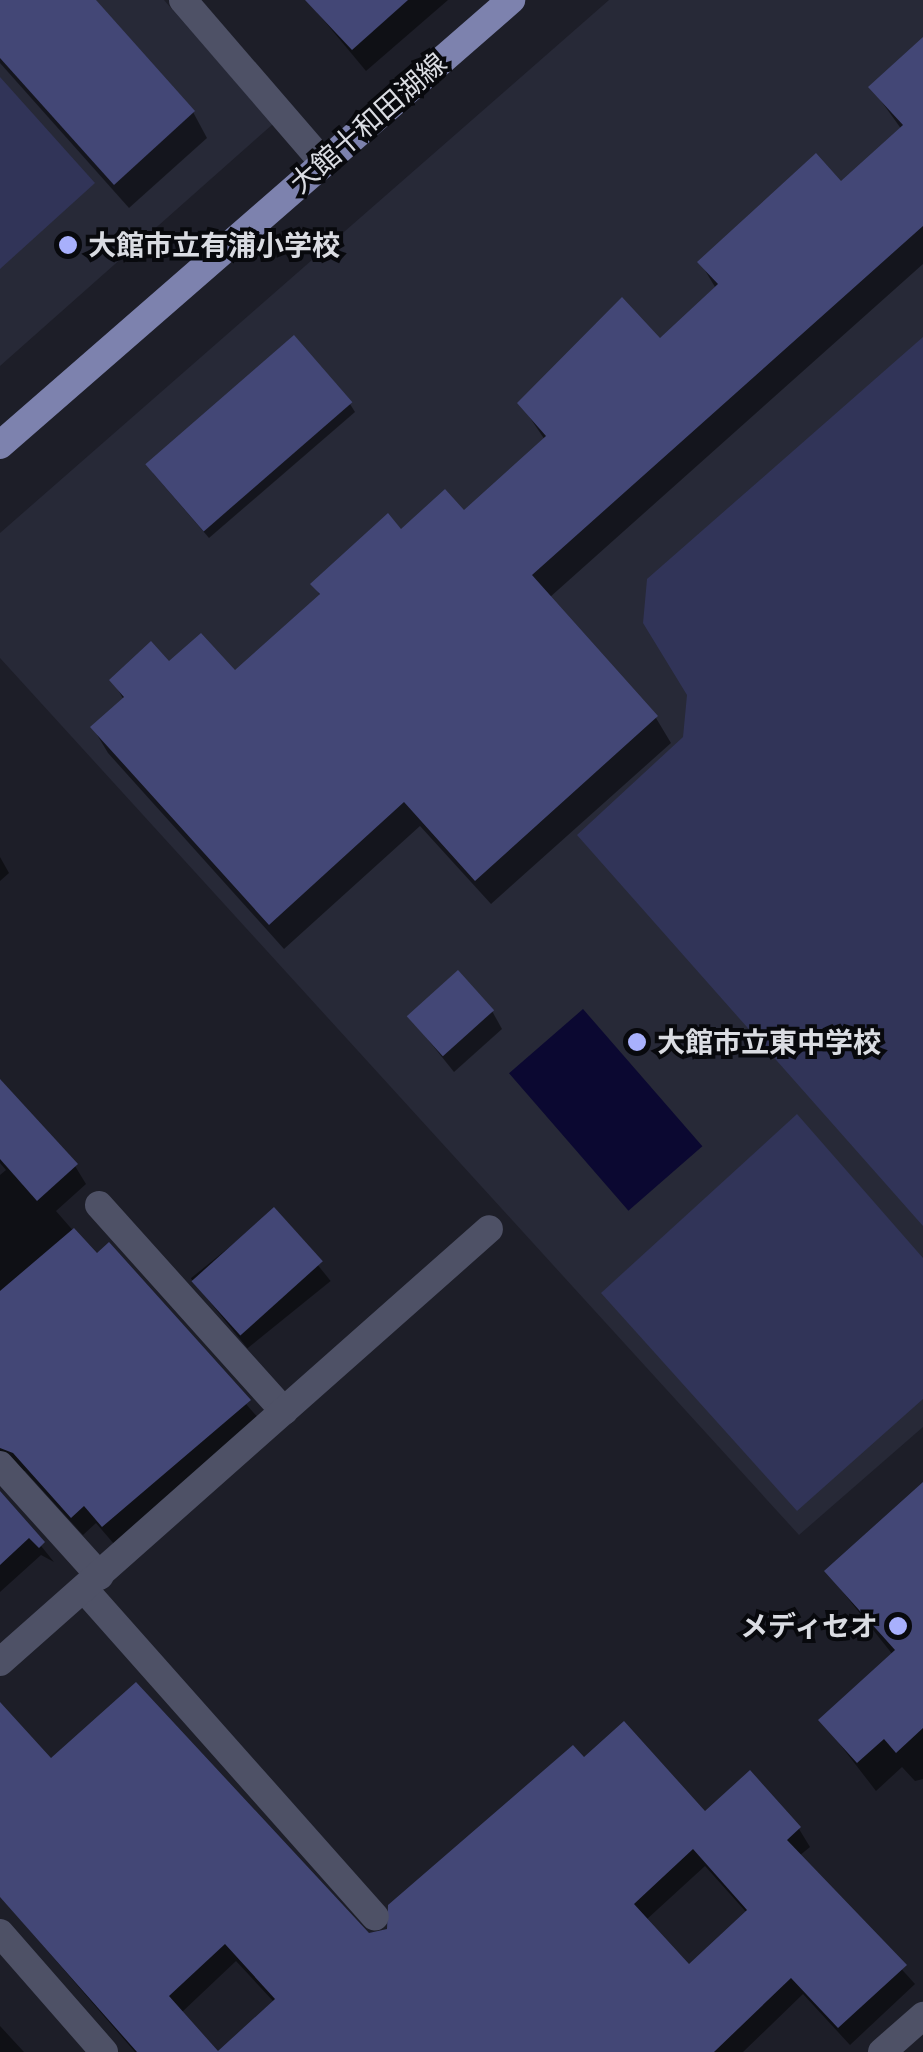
<!DOCTYPE html>
<meta charset="utf-8">
<style>
body{margin:0}
#map{position:relative;width:923px;height:2052px;overflow:hidden;background:#1d1e28;font-family:"PT Sans Narrow","Noto Sans JP",sans-serif}
div>[style]{position:absolute}
.built>*{inset:0;background:#272937}
.green>*{inset:0;background:#313458}
.water>*{inset:0;background:#0b0831;transform-origin:0 0}
.shadow>*{inset:0;background:#0007;transform-origin:0 0}
.building>*{inset:0;background:#434776;transform-origin:0 0}
.minor>*{height:28px;margin:-14px;padding:0 14px;transform-origin:14px;border-radius:14px;background:#4e5166}
.tertiary>*{height:28px;margin:-14px;padding:0 14px;transform-origin:14px;border-radius:14px;background:#4e5166}
.primary>*{height:28px;margin:-14px;padding:0 14px;transform-origin:14px;border-radius:14px;background:#7d82ae}
.dots>*{width:28px;height:28px;translate:-50% -50%;box-sizing:border-box;border:5px solid #08090d;border-radius:50%}
span{translate:-50% -50%;white-space:nowrap;text-align:center;line-height:1.15;-webkit-text-stroke:8px #08090d;paint-order:stroke}
.street-label{font-size:28px;color:#dadce2}
.poi-label{font-size:28px;color:#dadce2;font-weight:700}
.left{translate:0 -50%;text-align:left}
.right{translate:-100% -50%;text-align:right}
</style>
<div id="map">
<div class="built">
<i style="clip-path:polygon(0 0,164px 0,273px 124px,0 366px)"></i>
<i style="clip-path:polygon(609px 0,923px 0,923px 1427px,799px 1535px,0 658px,0 533px)"></i>
</div>
<div class="green">
<i style="clip-path:polygon(0 77px,95px 183px,0 269px)"></i>
<i style="clip-path:polygon(923px 337px,923px 1226px,577px 835px,683px 737px,687px 695px,643px 623px,647px 579px)"></i>
<i style="clip-path:polygon(797px 1114px,923px 1258px,923px 1399px,797px 1511px,601px 1293px)"></i>
</div>
<div class="water">
<i style="left:583px;top:1009px;width:182px;height:98px;rotate:49deg"></i>
</div>
<div class="shadow">
<i style="clip-path:polygon(0 0,92px 0,193px 112px,207px 138px,129px 208px,0 63px)"></i>
<i style="clip-path:polygon(307px 0,448px 0,366px 71px)"></i>
<i style="clip-path:polygon(923px 38px,923px 264px,549px 598px,656px 718px,671px 743px,491px 904px,420px 826px,284px 949px,108px 753px,93px 728px,124px 700px,112px 680px,169px 665px,234px 674px,321px 597px,313px 584px,401px 532px,463px 514px,545px 440px,520px 403px,659px 341px,715px 287px,700px 262px,841px 184px,902px 130px,871px 87px)"></i>
<i style="clip-path:polygon(350px 404px,355px 412px,209px 538px,153px 473px)"></i>
<i style="clip-path:polygon(0 857px,9px 873px,0 881px)"></i>
<i style="clip-path:polygon(492px 1011px,502px 1029px,454px 1072px,409px 1016px)"></i>
<i style="clip-path:polygon(0 1110px,75px 1166px,86px 1184px,56px 1211px,96px 1257px,109px 1246px,260px 1420px,114px 1544px,96px 1523px,83px 1535px,25px 1471px,0 1469px,0 1175px,6px 1170px,0 1163px)"></i>
<i style="left:274px;top:1211px;width:90px;height:107px;rotate:51deg"></i>
<i style="clip-path:polygon(923px 1485px,923px 1779px,915px 1781px,902px 1767px,876px 1791px,822px 1721px,893px 1655px,827px 1572px)"></i>
<i style="clip-path:polygon(0 1495px,54px 1562px,41px 1555px,0 1592px)"></i>
<i style="clip-path:polygon(evenodd,0 1706px,51px 1762px,368px 1936px,390px 1931px,584px 1760px,705px 1814px,749px 1773px,799px 1829px,810px 1847px,799px 1856px,915px 1984px,850px 2045px,803px 1994px,743px 2052px,221px 2052px,275px 2003px,236px 1961px,181px 2013px,216px 2052px,135px 2052px,0 1896px,0 1706px,705px 1866px,747px 1913px,688px 1967px,646px 1920px,705px 1866px)"></i>
<i style="clip-path:polygon(0 2026px,24px 2052px,0 2052px)"></i>
</div>
<div class="building">
<i style="clip-path:polygon(0 0,96px 0,195px 111px,114px 185px,0 58px)"></i>
<i style="clip-path:polygon(305px 0,408px 0,352px 50px)"></i>
<i style="clip-path:polygon(923px 37px,923px 226px,532px 575px,658px 716px,475px 881px,404px 802px,269px 925px,90px 727px,124px 697px,109px 680px,151px 641px,169px 661px,201px 633px,235px 670px,320px 594px,310px 584px,388px 513px,401px 529px,445px 489px,464px 510px,546px 436px,517px 403px,622px 297px,660px 338px,718px 284px,697px 262px,816px 153px,841px 181px,903px 125px,868px 87px)"></i>
<i style="left:294px;top:335px;width:89px;height:197px;rotate:49deg"></i>
<i style="left:458px;top:970px;width:54px;height:69px;rotate:48deg"></i>
<i style="clip-path:polygon(0 1079px,78px 1164px,37px 1201px,0 1159px)"></i>
<i style="left:274px;top:1207px;width:73px;height:111px;rotate:48deg"></i>
<i style="clip-path:polygon(74px 1228px,97px 1253px,109px 1242px,251px 1400px,102px 1527px,84px 1506px,71px 1518px,13px 1453px,0 1448px,0 1291px)"></i>
<i style="clip-path:polygon(923px 1482px,923px 1728px,896px 1753px,884px 1739px,857px 1763px,818px 1720px,895px 1650px,824px 1571px)"></i>
<i style="clip-path:polygon(0 1491px,45px 1542px,39px 1548px,29px 1538px,0 1565px)"></i>
<i style="clip-path:polygon(evenodd,136px 1682px,369px 1933px,387px 1929px,388px 1905px,573px 1745px,584px 1757px,624px 1721px,705px 1811px,750px 1770px,801px 1827px,787px 1840px,907px 1965px,838px 2028px,791px 1978px,714px 2052px,137px 2052px,0 1897px,0 1702px,51px 1758px,136px 1682px,693px 1849px,747px 1910px,689px 1964px,634px 1904px,693px 1849px,136px 1682px,225px 1944px,275px 1999px,218px 2051px,169px 1996px,225px 1944px)"></i>
</div>
<div class="minor">
<i style="left:183px;top:0;width:214px;rotate:49.2deg"></i>
<i style="left:99px;top:1205px;width:277px;rotate:48.1deg"></i>
<i style="left:0;top:1465px;width:149px;rotate:48deg"></i>
<i style="left:84px;top:1589px;width:438px;rotate:48.4deg"></i>
<i style="left:0;top:1662px;width:653px;rotate:-41.52deg"></i>
<i style="left:0;top:1933px;width:158px;rotate:48.8deg"></i>
</div>
<div class="tertiary">
<i style="left:882px;top:2052px;width:55px;rotate:-41.3deg"></i>
</div>
<div class="primary">
<i style="left:0;top:445px;width:678px;rotate:-41.05deg"></i>
</div>
<div class="dots">
<i style="left:68px;top:245px;background:#a8b0fc"></i>
<i style="left:637px;top:1042px;background:#a8b0fc"></i>
<i style="left:898px;top:1626px;background:#a8b0fc"></i>
</div>
<div class="street-label">
<span style="left:368px;top:123px;rotate:-41deg">大館十和田湖線</span>
</div>
<div class="poi-label">
<span class="left" style="left:88px;top:245px">大館市立有浦小学校</span>
<span class="left" style="left:657px;top:1042px">大館市立東中学校</span>
<span class="right" style="left:878px;top:1626px">メディセオ</span>
</div>
</div>
